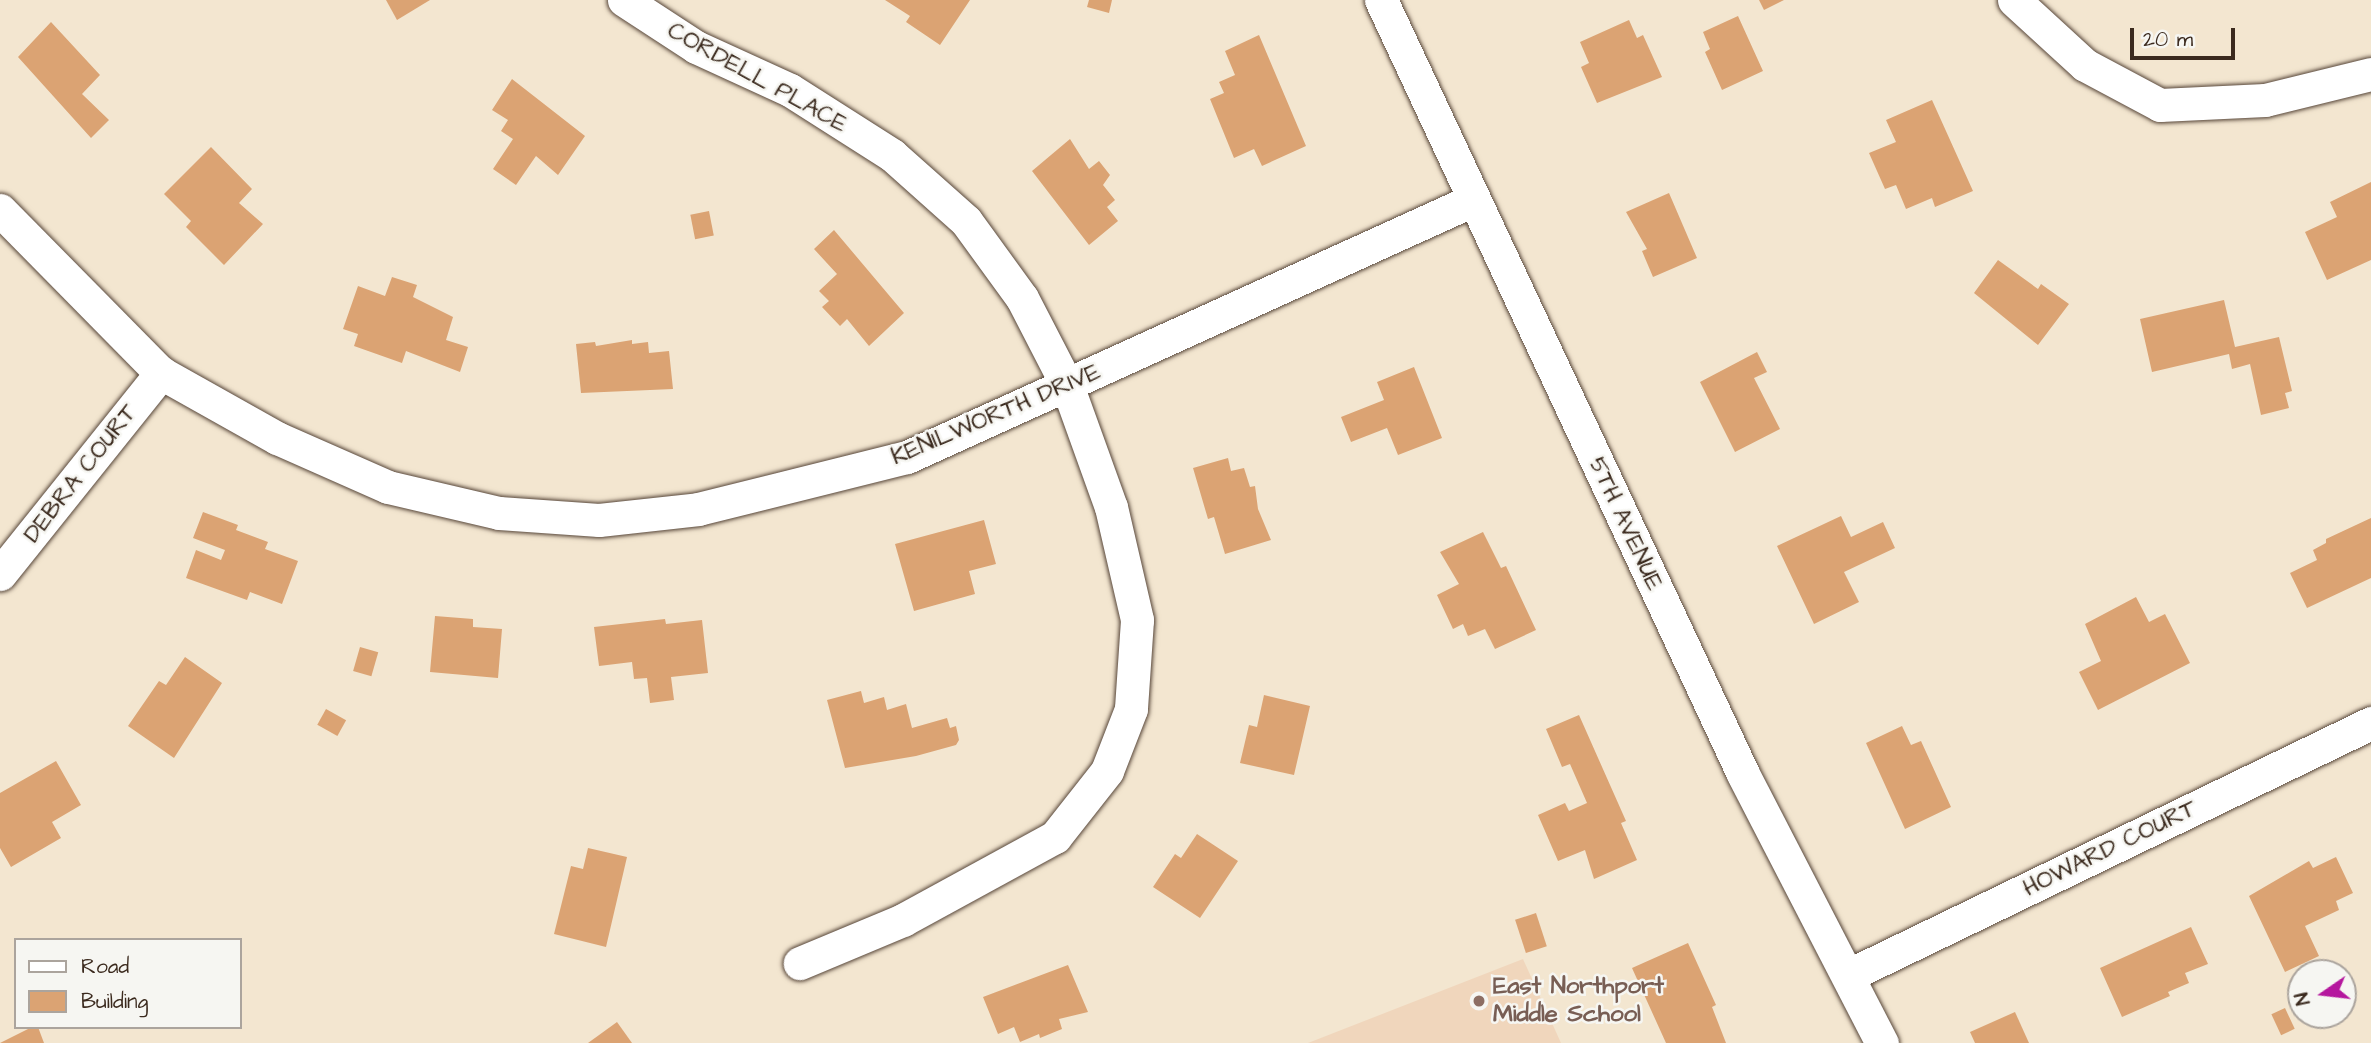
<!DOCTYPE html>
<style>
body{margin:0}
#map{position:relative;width:2371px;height:1043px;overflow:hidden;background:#f3e6d0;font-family:"Architects Daughter",sans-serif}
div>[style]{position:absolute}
.built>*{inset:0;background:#f0d6bc}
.building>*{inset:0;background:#dba373;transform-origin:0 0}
.roads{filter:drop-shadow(0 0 2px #574639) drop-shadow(0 0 2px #574639)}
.minor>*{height:33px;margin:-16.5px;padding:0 16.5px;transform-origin:16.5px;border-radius:16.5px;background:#fff}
.dots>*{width:19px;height:19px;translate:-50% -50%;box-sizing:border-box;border:4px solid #f6f6f2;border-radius:50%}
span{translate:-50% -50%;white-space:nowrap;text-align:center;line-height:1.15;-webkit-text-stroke:5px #f6f6f2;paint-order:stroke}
.street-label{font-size:24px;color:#3b2a1e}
.education-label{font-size:24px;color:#785e54;font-weight:700}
.left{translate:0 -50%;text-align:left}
.legend{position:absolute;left:14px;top:938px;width:228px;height:91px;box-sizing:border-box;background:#f6f6f2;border:2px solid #aba49d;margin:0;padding:9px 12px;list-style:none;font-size:21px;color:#3b2a1e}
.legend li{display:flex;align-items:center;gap:14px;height:35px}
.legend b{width:35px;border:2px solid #aba49d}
.north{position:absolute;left:2287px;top:959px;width:70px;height:70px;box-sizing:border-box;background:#f6f6f2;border:2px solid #aba49d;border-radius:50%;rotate:256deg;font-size:19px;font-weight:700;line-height:28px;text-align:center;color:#3b2a1e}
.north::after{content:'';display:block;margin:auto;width:24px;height:32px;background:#b5179e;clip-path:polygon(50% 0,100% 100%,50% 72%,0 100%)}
.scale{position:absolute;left:2130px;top:28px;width:105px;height:32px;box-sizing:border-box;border:4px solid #3b2a1e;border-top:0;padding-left:9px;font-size:21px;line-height:24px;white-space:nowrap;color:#3b2a1e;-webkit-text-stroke:5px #f6f6f2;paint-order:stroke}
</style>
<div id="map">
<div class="built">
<i style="clip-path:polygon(1523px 959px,1561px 1043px,1308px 1043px)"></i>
</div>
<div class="building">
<i style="clip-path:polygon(386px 0,430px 0,397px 20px)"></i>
<i style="clip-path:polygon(885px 0,970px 0,940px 45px,906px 22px,910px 16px)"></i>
<i style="clip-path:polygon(1089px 0,1112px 0,1109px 13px,1087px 7px)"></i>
<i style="clip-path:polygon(1759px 0,1784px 0,1764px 10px)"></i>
<i style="clip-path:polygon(1738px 16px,1763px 71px,1722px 90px,1705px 52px,1710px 49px,1703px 32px)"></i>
<i style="clip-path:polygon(1629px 20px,1637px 38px,1643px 35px,1662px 77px,1597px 103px,1581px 67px,1589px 63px,1580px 42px)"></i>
<i style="clip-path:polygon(51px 22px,100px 75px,82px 94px,109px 120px,91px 138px,18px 57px)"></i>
<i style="clip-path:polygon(1259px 35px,1306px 146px,1262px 166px,1254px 149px,1234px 158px,1210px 99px,1224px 93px,1219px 82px,1235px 75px,1225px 51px)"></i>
<i style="clip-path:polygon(512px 79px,585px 136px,558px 175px,536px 156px,516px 185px,493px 169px,513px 139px,501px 131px,508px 120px,492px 110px)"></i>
<i style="clip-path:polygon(1932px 100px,1973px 191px,1935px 207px,1932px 198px,1906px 209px,1896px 185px,1885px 189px,1869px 153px,1896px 142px,1886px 120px)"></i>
<i style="clip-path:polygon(1070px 139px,1089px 169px,1099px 161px,1110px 175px,1103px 185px,1115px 200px,1107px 207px,1118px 221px,1089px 245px,1032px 171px)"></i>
<i style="clip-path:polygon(211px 147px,252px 189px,239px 203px,263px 224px,224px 265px,186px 227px,191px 221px,164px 194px)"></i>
<i style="clip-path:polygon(2371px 182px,2371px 260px,2327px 280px,2305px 232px,2337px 217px,2330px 202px)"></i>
<i style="clip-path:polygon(1669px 193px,1697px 258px,1653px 277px,1642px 251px,1647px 249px,1626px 212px)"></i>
<i style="left:709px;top:211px;width:25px;height:19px;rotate:79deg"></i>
<i style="clip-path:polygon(834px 230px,904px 313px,869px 346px,847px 319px,840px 326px,822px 307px,829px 301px,819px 291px,837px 274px,814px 249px)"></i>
<i style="clip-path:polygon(1998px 260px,2038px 289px,2041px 284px,2069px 304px,2038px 345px,1974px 293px)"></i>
<i style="clip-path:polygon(392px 277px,417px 285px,413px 297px,453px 317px,446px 340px,468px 347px,460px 372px,406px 351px,402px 363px,354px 346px,358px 334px,343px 329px,358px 286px,385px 296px)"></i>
<i style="clip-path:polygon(2224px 300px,2235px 347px,2279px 337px,2292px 391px,2285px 393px,2289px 408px,2261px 415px,2250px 364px,2232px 369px,2229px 354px,2152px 372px,2140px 319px)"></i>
<i style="clip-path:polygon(632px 340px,632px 344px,648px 342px,649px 353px,669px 351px,673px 389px,581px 393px,576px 344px,595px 342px,596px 346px)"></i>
<i style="clip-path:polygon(1757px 352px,1767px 372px,1754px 378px,1780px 429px,1735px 452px,1700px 382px)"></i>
<i style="clip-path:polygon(1414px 367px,1442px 438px,1398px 455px,1387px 428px,1351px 442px,1341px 417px,1384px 400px,1377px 382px)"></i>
<i style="clip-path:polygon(1228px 458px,1231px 471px,1244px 468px,1250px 487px,1255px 486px,1258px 509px,1271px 540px,1225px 554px,1214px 517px,1208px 519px,1193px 468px)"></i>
<i style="clip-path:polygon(203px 512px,238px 525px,236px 530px,268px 542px,265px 549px,298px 561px,282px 604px,250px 592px,247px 600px,186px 578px,196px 550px,221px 560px,225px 550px,193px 538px)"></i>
<i style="clip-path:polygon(1841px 516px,1851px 537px,1883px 522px,1895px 548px,1844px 572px,1859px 602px,1814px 624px,1777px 546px)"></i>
<i style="clip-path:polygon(2371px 518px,2371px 578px,2307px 608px,2290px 573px,2317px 560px,2313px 550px,2326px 543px,2326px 539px)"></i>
<i style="clip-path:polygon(984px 520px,996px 564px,969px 571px,975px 594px,914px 611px,895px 544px)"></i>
<i style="clip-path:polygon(1483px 532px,1501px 568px,1506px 566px,1536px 630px,1495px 649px,1485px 629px,1468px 636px,1463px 624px,1453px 629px,1437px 595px,1459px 584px,1440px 552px)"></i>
<i style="clip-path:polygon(2136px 597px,2149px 622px,2165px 614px,2190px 663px,2098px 710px,2079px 672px,2101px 661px,2085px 624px)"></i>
<i style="clip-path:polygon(435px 616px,473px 619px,473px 627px,502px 629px,498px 678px,430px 672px)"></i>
<i style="clip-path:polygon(665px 619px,666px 624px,702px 620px,708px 673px,671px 677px,674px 700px,650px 703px,647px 678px,634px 679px,632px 662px,599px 666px,594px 627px)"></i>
<i style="left:360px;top:647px;width:19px;height:25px;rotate:16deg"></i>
<i style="clip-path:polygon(185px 657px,222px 683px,174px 758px,128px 726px,159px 681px,166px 685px)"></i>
<i style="clip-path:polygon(861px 691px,864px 703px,884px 697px,887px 710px,906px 704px,912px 728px,947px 718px,950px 728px,956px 726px,959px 740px,956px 745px,916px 756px,845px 768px,827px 700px)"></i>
<i style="clip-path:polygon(1264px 695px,1310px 706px,1294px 775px,1240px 763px,1249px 725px,1257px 727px)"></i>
<i style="left:326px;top:709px;width:23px;height:18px;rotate:29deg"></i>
<i style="clip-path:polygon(1579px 715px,1626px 821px,1621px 823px,1637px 860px,1594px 879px,1585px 850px,1558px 861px,1538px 815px,1565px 803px,1569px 811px,1587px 803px,1570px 764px,1562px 767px,1546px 729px)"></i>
<i style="clip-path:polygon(1902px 726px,1911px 745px,1921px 741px,1951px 807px,1905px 829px,1866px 743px)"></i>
<i style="clip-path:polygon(56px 761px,81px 805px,52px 822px,61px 838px,11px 867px,0 848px,0 793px)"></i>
<i style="clip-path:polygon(1197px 834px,1238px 861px,1200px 918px,1153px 887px,1175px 854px,1181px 858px)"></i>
<i style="clip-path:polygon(588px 848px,627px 857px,606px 947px,554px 934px,571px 866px,583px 869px)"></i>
<i style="clip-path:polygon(2336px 857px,2353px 893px,2336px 901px,2339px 910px,2305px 926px,2319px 956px,2285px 972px,2249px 896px,2309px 861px,2313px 868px)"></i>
<i style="left:1536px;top:913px;width:35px;height:22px;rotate:72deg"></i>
<i style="clip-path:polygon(2191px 927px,2208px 964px,2185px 973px,2189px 983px,2168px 992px,2170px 996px,2122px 1017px,2100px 968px)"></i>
<i style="clip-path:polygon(1688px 943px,1716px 1005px,1712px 1007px,1726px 1043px,1666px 1043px,1632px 968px)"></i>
<i style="clip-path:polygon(1068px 965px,1088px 1012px,1059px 1019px,1062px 1029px,1040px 1038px,1039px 1034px,1020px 1042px,1014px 1027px,998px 1034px,983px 997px)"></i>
<i style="left:2285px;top:1008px;width:23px;height:15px;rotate:65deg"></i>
<i style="clip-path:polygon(2015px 1012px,2029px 1043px,1975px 1043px,1970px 1032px)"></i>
<i style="clip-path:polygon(617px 1022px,632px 1043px,588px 1043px)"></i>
<i style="clip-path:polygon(32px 1027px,38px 1027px,44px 1043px,0 1043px)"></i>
</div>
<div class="roads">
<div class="minor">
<i style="left:624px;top:0;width:86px;rotate:33.1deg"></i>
<i style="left:696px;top:47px;width:103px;rotate:24.6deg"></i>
<i style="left:790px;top:90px;width:121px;rotate:32.5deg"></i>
<i style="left:892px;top:155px;width:99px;rotate:41.7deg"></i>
<i style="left:966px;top:221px;width:95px;rotate:54deg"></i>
<i style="left:1022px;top:298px;width:98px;rotate:62.7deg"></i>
<i style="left:1067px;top:385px;width:130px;rotate:70.2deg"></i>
<i style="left:1111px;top:507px;width:116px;rotate:77deg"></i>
<i style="left:1137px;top:620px;width:89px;rotate:93.9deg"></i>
<i style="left:1131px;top:709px;width:66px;rotate:111.2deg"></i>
<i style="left:1107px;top:771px;width:84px;rotate:128.2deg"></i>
<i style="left:1055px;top:837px;width:173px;rotate:151.4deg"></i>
<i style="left:903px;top:920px;width:112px;rotate:157.3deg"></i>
<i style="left:1381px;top:0;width:854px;rotate:64.93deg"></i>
<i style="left:1743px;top:774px;width:303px;rotate:62.7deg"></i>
<i style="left:2014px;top:0;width:96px;rotate:42.5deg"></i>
<i style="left:2085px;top:65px;width:85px;rotate:28.1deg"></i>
<i style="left:2160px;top:105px;width:105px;rotate:-2.7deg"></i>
<i style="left:2265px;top:100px;width:109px;rotate:-13.8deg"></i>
<i style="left:0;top:210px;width:229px;rotate:45.4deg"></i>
<i style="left:161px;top:373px;width:133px;rotate:29.3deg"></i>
<i style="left:277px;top:438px;width:121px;rotate:23.8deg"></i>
<i style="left:388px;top:487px;width:114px;rotate:13.2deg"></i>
<i style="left:499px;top:513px;width:100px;rotate:4deg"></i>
<i style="left:599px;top:520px;width:100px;rotate:-6.3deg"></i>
<i style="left:698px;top:509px;width:215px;rotate:-14deg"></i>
<i style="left:907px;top:457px;width:622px;rotate:-24.42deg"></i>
<i style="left:0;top:574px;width:258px;rotate:-51.3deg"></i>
<i style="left:1849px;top:975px;width:580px;rotate:-25.77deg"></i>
</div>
</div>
<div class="dots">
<i style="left:1479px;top:1001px;background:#8d6e63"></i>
</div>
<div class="street-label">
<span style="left:757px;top:78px;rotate:29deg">CORDELL PLACE</span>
<span style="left:996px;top:415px;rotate:-23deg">KENILWORTH DRIVE</span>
<span style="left:81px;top:474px;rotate:-52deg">DEBRA COURT</span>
<span style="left:1625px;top:524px;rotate:65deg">5TH AVENUE</span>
<span style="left:2110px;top:849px;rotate:-26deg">HOWARD COURT</span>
</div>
<div class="education-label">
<span class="left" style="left:1493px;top:1001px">East Northport<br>Middle School</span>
</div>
<ul class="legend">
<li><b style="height:9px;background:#fff"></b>Road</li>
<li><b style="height:19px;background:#dba373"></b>Building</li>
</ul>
<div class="north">N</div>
<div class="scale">20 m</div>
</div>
